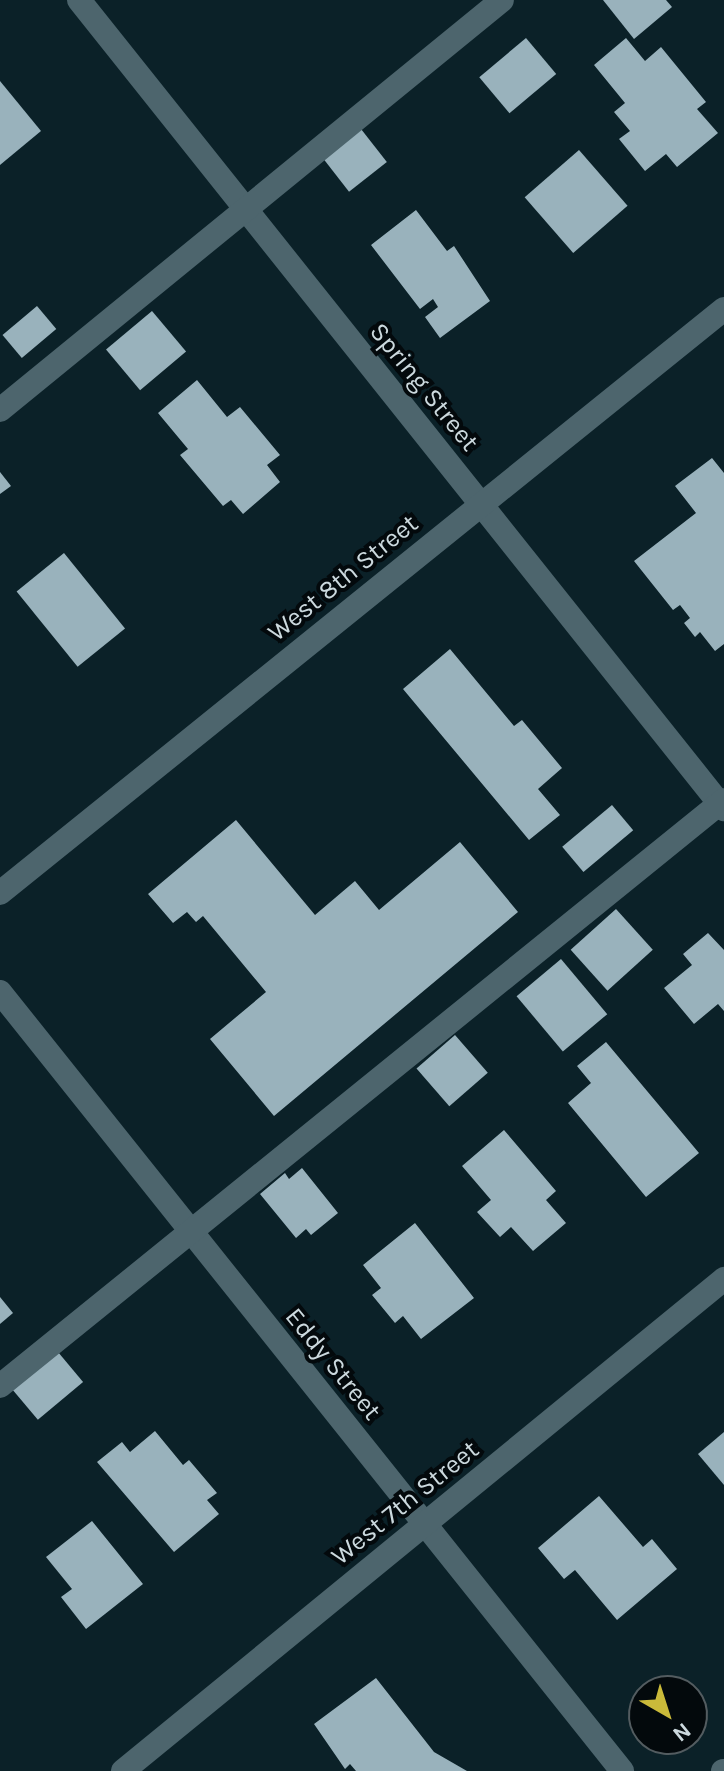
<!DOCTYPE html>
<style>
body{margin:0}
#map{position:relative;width:724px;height:1771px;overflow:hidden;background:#0b2128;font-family:Karla,sans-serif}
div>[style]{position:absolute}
.building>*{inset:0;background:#99b2bc;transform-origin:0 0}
.minor>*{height:24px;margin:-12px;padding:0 12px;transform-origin:12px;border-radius:12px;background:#4d656d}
span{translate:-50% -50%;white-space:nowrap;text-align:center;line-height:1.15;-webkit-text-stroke:8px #03090c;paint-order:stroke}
.street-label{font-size:26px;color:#ccd9de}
.north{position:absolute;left:628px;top:1675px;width:80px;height:80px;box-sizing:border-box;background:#03090c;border:2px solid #535c60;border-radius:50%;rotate:141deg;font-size:22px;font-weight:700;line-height:32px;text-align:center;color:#ccd9de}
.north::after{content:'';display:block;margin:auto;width:28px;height:36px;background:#caba3a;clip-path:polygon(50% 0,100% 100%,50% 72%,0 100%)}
</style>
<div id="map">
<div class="building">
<i style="clip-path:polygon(603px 0,666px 0,672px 7px,634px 39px)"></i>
<i style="left:526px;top:38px;width:47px;height:61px;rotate:50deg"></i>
<i style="clip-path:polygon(626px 38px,645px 61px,661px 47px,706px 102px,697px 109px,718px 133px,677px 167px,666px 154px,645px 171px,619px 139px,630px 131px,614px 112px,625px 103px,594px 65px)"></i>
<i style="clip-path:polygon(0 81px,41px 131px,0 165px)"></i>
<i style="left:361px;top:129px;width:42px;height:48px;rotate:52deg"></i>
<i style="left:579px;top:150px;width:74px;height:72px;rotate:49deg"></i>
<i style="clip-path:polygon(416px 210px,447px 251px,454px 246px,490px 301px,440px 338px,425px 317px,438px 307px,433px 299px,420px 309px,371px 245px)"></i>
<i style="left:37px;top:306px;width:30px;height:45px;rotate:50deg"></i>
<i style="left:152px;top:311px;width:53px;height:60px;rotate:50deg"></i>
<i style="clip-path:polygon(197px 380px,227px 417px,240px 407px,280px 455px,267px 465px,280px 482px,243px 514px,231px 500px,223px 506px,180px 455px,188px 449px,158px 413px)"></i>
<i style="clip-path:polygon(712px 458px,724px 473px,724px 644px,715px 651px,700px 632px,695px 637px,684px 623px,690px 618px,680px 605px,673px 610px,634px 561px,696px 513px,675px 486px)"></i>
<i style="clip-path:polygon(0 472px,11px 486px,0 494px)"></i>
<i style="left:64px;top:553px;width:97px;height:61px;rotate:51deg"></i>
<i style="clip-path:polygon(450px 649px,514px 726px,522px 720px,562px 768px,538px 789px,560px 815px,529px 840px,403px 689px)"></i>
<i style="left:612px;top:805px;width:33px;height:65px;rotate:50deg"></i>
<i style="clip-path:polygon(236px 820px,315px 915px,355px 881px,379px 910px,460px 842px,518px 912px,274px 1116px,210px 1039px,266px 992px,203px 916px,196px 922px,187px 912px,173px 923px,148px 894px)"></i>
<i style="left:616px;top:909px;width:55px;height:61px;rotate:48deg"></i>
<i style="clip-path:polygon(708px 933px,724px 950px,724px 1011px,718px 1004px,694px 1024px,664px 988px,692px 965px,683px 954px)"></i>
<i style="left:561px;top:959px;width:72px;height:58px;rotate:50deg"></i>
<i style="left:455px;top:1035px;width:50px;height:51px;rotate:49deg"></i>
<i style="clip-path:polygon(606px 1042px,699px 1153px,646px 1197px,568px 1103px,591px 1083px,577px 1066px)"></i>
<i style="clip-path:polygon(504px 1130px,556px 1191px,546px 1200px,566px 1223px,533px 1251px,511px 1227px,500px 1237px,477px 1212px,491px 1200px,462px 1166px)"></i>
<i style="clip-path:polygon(302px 1168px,338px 1213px,311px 1235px,306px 1229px,296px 1238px,260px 1194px,285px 1173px,289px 1179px)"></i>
<i style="clip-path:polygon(415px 1223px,474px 1298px,421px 1339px,403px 1316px,395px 1323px,372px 1295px,381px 1288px,363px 1265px)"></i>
<i style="clip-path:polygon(0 1297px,13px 1313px,0 1324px)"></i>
<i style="left:58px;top:1352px;width:39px;height:59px;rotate:50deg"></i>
<i style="clip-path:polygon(155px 1431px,183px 1465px,189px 1460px,217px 1493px,207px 1500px,219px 1514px,174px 1552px,97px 1462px,122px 1442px,130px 1452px)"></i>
<i style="clip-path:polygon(724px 1432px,724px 1485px,698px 1454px)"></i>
<i style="clip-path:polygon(599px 1496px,643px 1547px,652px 1539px,677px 1569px,617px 1620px,575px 1570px,564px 1579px,538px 1548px)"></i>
<i style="clip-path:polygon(92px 1521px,143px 1584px,86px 1629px,61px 1597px,72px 1589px,46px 1557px)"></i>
<i style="clip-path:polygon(376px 1678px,434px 1752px,467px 1771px,356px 1771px,350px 1764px,345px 1769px,314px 1724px)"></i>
</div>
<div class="minor">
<i style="left:79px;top:0;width:1035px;rotate:51.44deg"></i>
<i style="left:0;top:410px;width:648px;rotate:-39.24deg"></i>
<i style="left:0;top:893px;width:930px;rotate:-38.89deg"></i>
<i style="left:0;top:992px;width:997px;rotate:51.39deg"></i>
<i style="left:0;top:1386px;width:931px;rotate:-38.99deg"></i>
<i style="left:123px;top:1771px;width:777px;rotate:-39.3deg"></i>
<i style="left:723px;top:1771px;width:1px"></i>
</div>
<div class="street-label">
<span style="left:424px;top:387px;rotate:51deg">Spring Street</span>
<span style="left:343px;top:578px;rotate:-39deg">West 8th Street</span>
<span style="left:333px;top:1364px;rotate:51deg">Eddy Street</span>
<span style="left:405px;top:1503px;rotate:-39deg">West 7th Street</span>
</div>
<div class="north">N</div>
</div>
